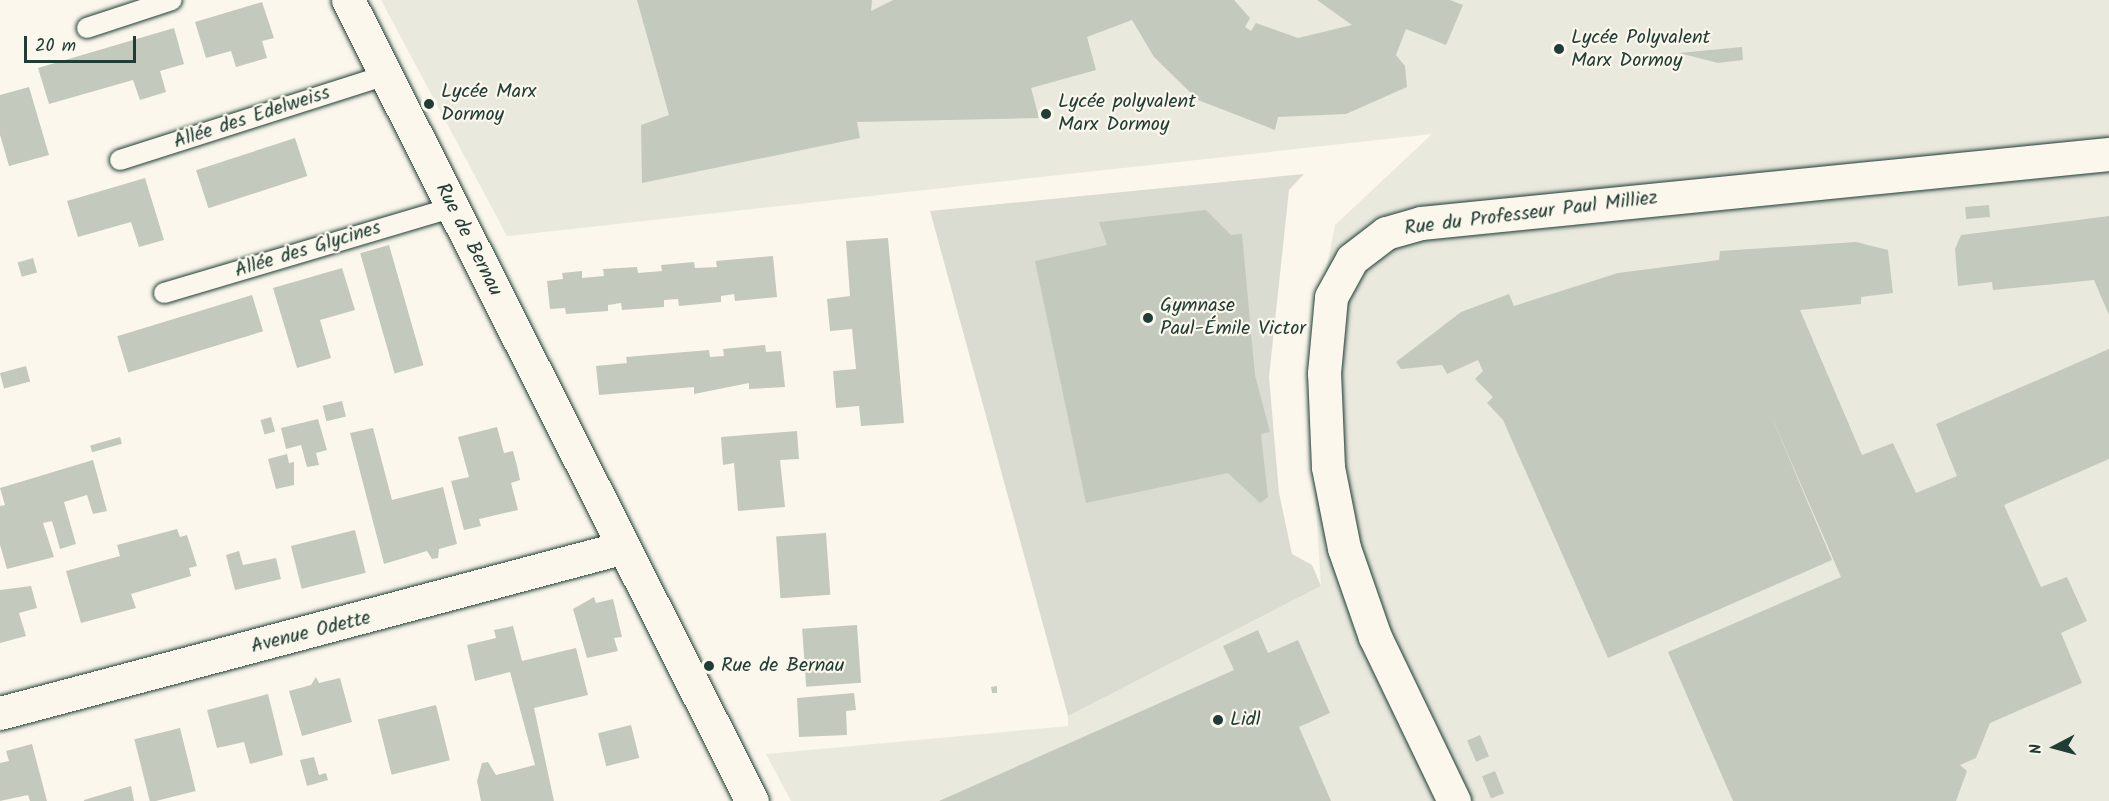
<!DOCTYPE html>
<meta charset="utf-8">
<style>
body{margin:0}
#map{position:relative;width:2109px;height:801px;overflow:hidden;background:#fbf7ec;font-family:Kalam,sans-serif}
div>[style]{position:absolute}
.built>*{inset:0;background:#eae9de}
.green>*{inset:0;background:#dbdcd1}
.building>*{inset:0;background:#c4c9be;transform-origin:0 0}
.roads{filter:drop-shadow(0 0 2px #1f3d34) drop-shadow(0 0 2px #1f3d34)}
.service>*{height:20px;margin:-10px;padding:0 10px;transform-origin:10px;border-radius:10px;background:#fbf7ec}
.minor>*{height:33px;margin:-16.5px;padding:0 16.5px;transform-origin:16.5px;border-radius:16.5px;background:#fbf7ec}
.tertiary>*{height:33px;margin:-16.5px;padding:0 16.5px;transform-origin:16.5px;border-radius:16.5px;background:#fbf7ec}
.dots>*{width:16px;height:16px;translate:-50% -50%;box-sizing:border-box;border:3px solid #fbf7ec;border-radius:50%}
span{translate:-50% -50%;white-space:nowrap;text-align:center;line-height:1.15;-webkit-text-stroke:4.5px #fbf7ec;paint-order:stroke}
.poi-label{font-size:20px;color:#1f3d34}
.left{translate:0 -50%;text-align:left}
.street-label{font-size:20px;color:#1f3d34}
.north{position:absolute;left:2025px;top:717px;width:60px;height:60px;-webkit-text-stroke:4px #fbf7ec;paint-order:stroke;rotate:264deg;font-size:16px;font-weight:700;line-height:24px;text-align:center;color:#1f3d34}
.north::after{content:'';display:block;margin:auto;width:21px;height:27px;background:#1f3d34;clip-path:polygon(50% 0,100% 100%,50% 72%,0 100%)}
.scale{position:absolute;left:24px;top:36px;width:112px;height:27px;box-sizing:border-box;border:3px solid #1f3d34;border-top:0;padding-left:8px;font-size:18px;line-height:21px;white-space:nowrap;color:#1f3d34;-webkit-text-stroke:4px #fbf7ec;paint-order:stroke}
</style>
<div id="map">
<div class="built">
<i style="clip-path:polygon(381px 0,2109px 0,2109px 801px,791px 801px,766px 754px,1068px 726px,1068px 716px,1321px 586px,1311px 429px,1315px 327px,1335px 225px,1432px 134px,507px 236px)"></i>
</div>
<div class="green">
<i style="clip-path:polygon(1304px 174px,1289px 190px,1269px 377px,1279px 493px,1292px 554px,1312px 565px,1321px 586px,1068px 716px,930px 211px)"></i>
</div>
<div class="building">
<i style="clip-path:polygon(637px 0,872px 0,871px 11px,893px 0,1234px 0,1250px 18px,1245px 27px,1251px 31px,1256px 23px,1298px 38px,1352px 25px,1317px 0,1450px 0,1463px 5px,1446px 45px,1406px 29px,1396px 55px,1405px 66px,1407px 87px,1346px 114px,1278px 117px,1275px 130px,1198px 100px,1154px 57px,1132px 20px,1087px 37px,1096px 70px,1031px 88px,1039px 118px,857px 122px,860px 138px,642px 183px,641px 125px,669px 115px)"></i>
<i style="clip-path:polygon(262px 2px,274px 38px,262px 41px,267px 58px,236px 67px,231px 51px,206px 58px,195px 22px)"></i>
<i style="clip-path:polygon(174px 28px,184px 64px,160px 71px,166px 92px,140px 100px,133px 80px,49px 104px,38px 68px)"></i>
<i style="clip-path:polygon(1742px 47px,1743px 60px,1718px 63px,1679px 53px)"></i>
<i style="clip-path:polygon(29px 87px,49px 155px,9px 166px,0 135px,0 95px)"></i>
<i style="left:295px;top:138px;width:40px;height:104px;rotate:72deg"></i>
<i style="clip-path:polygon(145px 178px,164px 240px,139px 247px,131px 222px,78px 237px,67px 201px)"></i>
<i style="left:1989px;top:205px;width:12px;height:24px;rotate:85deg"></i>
<i style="clip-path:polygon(1206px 210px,1231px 235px,1242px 234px,1255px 375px,1270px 432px,1261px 434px,1268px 497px,1260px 503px,1228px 473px,1086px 503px,1035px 261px,1107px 245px,1099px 222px)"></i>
<i style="clip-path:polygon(2109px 216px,2109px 315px,2094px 280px,1993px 290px,1992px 282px,1958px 286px,1955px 249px,1961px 235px)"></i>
<i style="clip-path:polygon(888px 238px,904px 423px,861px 426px,859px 406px,836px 408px,833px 371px,856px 369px,852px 329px,830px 331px,827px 299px,850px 296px,846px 241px)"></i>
<i style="clip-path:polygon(1856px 242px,1888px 250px,1893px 293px,1861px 297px,1861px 304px,1800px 310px,1862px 455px,1893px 443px,1916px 493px,1957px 476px,1936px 424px,2109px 349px,2109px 459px,2004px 505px,2041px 587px,2067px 577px,2087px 621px,2061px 633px,2082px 683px,1990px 723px,1976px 758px,1960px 765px,1967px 771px,1956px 801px,1733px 801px,1668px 652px,1841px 577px,1770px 413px,1832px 560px,1608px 658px,1503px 420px,1487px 403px,1493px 397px,1475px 379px,1483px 371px,1478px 360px,1447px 374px,1442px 365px,1401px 369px,1396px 362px,1461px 312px,1509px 294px,1514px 306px,1618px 273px,1719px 260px,1720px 251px)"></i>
<i style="left:389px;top:245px;width:125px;height:30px;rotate:74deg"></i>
<i style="clip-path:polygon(773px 256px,777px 297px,735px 301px,734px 294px,721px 296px,721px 302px,679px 306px,678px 299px,664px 300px,664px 307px,622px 310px,621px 303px,608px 305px,608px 311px,566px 314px,565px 308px,550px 309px,547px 281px,563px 279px,562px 273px,582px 271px,582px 278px,604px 276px,603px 269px,637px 267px,638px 273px,662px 271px,661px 265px,694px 262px,695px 268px,717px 267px,716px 261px)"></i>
<i style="left:33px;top:258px;width:15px;height:16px;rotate:74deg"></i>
<i style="clip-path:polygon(342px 268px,355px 310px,320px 320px,331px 358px,297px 368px,273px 288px)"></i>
<i style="left:252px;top:295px;width:38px;height:141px;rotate:73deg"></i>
<i style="clip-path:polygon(765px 345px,766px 352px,781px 351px,785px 387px,749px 389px,749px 383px,694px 394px,694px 387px,599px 395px,596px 366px,627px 363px,626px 357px,709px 350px,710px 357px,724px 356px,723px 349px)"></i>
<i style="left:26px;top:366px;width:16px;height:27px;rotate:75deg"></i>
<i style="left:342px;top:401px;width:16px;height:20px;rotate:76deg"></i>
<i style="left:271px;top:417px;width:15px;height:11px;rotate:74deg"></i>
<i style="clip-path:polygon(318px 419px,327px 450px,316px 453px,319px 465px,307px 467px,301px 445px,286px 449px,281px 428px)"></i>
<i style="clip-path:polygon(497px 427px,504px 453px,513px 451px,517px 466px,520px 480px,511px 483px,518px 510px,479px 519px,481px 526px,464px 530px,451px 481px,469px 477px,458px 437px)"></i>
<i style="clip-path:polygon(373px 428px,392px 500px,443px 487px,457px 544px,439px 549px,438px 558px,432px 559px,427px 551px,384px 564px,350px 433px)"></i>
<i style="clip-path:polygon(797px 431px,799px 459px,780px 460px,785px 507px,738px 511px,734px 463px,723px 465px,721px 437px)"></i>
<i style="left:120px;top:437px;width:7px;height:31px;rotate:74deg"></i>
<i style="clip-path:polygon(287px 454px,289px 463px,294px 462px,294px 485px,276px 489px,268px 459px)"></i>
<i style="clip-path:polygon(93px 460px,107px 511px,93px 514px,87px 495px,64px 502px,76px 544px,60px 549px,52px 521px,43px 523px,54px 557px,7px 569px,0 545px,0 506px,5px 505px,0 488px)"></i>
<i style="clip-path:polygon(177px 529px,180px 537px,187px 535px,197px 566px,189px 568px,191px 576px,131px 594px,136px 608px,81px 623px,66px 571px,120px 556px,117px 545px)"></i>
<i style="left:355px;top:530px;width:44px;height:66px;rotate:76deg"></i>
<i style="left:826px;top:533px;width:62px;height:50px;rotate:86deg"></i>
<i style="clip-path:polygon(239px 551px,243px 565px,276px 558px,281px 579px,235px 590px,226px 555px)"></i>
<i style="clip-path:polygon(31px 586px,37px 608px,19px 613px,26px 636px,0 643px,0 590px)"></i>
<i style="clip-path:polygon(594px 597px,596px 603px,613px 599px,622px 637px,614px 638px,618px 651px,587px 658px,573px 609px)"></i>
<i style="left:857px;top:625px;width:58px;height:55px;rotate:86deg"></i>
<i style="clip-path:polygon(513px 626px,522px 661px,576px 648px,588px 695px,534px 708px,554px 801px,481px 801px,477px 781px,482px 763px,488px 762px,496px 775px,535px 765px,510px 672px,475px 681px,467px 645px,496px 638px,494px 630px)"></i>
<i style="clip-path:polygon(1258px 630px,1268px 653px,1298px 640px,1330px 713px,1299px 727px,1331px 801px,939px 801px,1234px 670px,1223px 646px)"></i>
<i style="clip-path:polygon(316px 677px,319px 683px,340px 678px,352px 722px,302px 736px,289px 691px,311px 685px)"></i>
<i style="clip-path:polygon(997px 686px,997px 693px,992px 693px,991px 687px)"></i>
<i style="clip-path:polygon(854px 693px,856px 710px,846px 711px,847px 735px,799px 737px,797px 698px)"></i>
<i style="clip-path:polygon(268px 694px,283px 755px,250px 764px,244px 742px,217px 748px,207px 710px)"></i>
<i style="left:436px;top:705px;width:57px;height:60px;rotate:76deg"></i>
<i style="left:631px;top:725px;width:34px;height:34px;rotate:76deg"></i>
<i style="left:180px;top:728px;width:65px;height:47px;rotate:76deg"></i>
<i style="left:1480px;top:735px;width:23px;height:14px;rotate:67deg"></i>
<i style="clip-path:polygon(32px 744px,47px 801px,30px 801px,28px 795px,0 801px,0 763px,9px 761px,6px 751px)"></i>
<i style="clip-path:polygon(314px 757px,319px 775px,326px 773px,328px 780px,307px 786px,300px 760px)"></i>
<i style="left:1495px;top:771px;width:24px;height:14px;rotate:68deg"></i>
<i style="clip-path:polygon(131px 786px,134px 801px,84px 801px,84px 800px)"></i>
</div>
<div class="roads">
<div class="service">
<i style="left:87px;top:28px;width:89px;rotate:-18.2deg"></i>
<i style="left:120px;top:160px;width:277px;rotate:-17.7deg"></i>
<i style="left:164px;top:293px;width:299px;rotate:-16.5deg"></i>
</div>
<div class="minor">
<i style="left:0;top:713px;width:643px;rotate:-14.88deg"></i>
<i style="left:1454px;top:801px;width:182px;rotate:-115.7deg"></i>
<i style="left:1375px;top:637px;width:94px;rotate:-109.2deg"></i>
<i style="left:1344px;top:548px;width:83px;rotate:-101.2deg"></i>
<i style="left:1328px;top:467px;width:94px;rotate:-92.4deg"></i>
<i style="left:1324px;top:373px;width:76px;rotate:-84.7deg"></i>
<i style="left:1331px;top:297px;width:43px;rotate:-61.1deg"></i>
<i style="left:1352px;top:259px;width:43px;rotate:-37.4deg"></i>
<i style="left:1386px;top:233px;width:36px;rotate:-16deg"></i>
<i style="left:1421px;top:223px;width:691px;rotate:-5.73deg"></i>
</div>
<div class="tertiary">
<i style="left:348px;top:0;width:897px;rotate:63.24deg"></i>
</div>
</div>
<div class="dots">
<i style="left:1559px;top:49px;background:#1f3d34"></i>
<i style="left:429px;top:104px;background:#1f3d34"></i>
<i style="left:1046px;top:114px;background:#1f3d34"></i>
<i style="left:1148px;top:318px;background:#1f3d34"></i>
<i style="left:709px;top:666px;background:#1f3d34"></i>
<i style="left:1218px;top:720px;background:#1f3d34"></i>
</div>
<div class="poi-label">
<span class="left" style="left:1571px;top:50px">Lycée Polyvalent<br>Marx Dormoy</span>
<span class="left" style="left:441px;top:104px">Lycée Marx<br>Dormoy</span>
<span class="left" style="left:1058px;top:114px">Lycée polyvalent<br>Marx Dormoy</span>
<span class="left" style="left:1160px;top:318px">Gymnase<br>Paul-Émile Victor</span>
<span class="left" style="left:721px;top:666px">Rue de Bernau</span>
<span class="left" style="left:1230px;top:720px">Lidl</span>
</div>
<div class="street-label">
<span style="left:252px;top:118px;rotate:-18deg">Allée des Edelweiss</span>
<span style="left:1531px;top:214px;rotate:-7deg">Rue du Professeur Paul Milliez</span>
<span style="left:468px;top:240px;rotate:63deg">Rue de Bernau</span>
<span style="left:308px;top:250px;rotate:-17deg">Allée des Glycines</span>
<span style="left:311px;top:633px;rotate:-14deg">Avenue Odette</span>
</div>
<div class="north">N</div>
<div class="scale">20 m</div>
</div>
